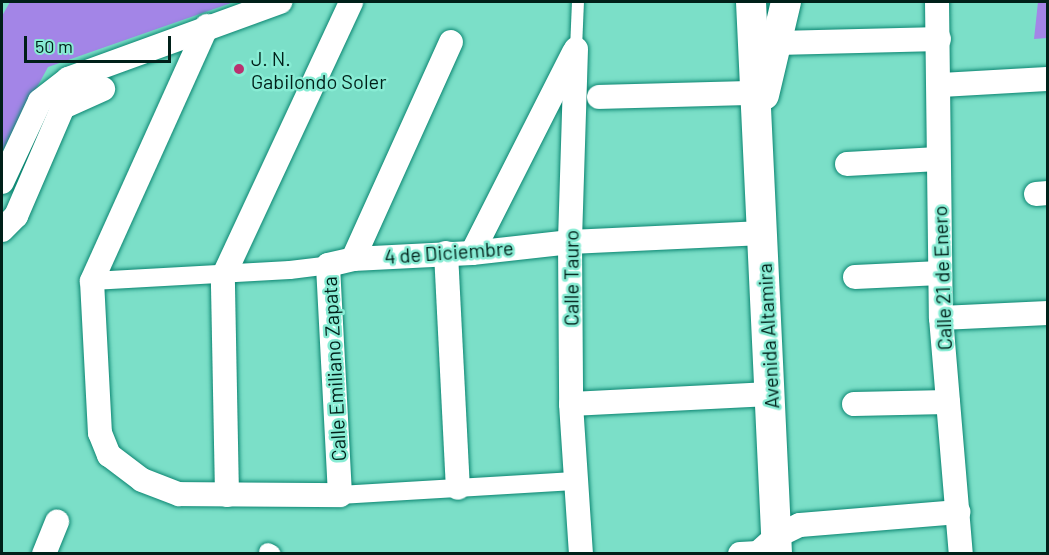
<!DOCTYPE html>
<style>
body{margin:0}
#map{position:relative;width:1049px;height:555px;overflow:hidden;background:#7bdfc8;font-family:Barlow,sans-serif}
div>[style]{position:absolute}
.green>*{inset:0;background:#a385e7}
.roads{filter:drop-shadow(0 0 2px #0b8571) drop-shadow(0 0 2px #0b8571)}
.service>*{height:12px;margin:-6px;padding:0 6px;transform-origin:6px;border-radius:6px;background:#fff}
.pedestrian>*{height:18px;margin:-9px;padding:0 9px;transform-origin:9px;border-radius:9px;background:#fff}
.minor>*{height:24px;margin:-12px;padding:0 12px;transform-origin:12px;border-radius:12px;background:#fff}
.tertiary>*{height:30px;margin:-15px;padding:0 15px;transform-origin:15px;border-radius:15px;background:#fff}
.dots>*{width:16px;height:16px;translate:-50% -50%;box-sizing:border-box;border:3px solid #88ecd4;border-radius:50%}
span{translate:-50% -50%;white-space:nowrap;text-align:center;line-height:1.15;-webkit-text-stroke:5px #88ecd4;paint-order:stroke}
.poi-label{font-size:20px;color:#002019}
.left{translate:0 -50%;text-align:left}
.street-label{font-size:20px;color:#002019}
.frame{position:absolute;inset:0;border:3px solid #002019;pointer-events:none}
.scale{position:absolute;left:24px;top:36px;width:147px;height:27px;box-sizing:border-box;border:3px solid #002019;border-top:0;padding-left:8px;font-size:18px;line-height:21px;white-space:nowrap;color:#002019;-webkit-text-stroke:4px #88ecd4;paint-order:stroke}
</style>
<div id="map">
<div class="green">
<i style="clip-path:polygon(10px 2px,234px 2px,48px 67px,2px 152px,2px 16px)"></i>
<i style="clip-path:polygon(1038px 2px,1047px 2px,1047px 38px,1034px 39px)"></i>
</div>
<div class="roads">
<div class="service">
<i style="left:576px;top:49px;width:47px;rotate:-87.6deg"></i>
</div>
<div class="pedestrian">
<i style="left:92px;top:281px;width:198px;rotate:-3.2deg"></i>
<i style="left:290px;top:270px;width:38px;rotate:-7deg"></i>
<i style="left:340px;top:495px;width:234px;rotate:-3.4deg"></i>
<i style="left:268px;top:552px;width:4px;rotate:27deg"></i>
</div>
<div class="minor">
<i style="left:937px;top:2px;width:316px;rotate:89.3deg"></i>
<i style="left:941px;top:318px;width:237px;rotate:85.2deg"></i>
<i style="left:207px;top:26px;width:280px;rotate:114.3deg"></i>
<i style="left:92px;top:281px;width:152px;rotate:87deg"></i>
<i style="left:100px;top:433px;width:24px;rotate:68deg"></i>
<i style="left:109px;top:455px;width:41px;rotate:37.1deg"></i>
<i style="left:142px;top:480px;width:40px;rotate:21deg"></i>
<i style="left:179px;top:494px;width:161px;rotate:0.4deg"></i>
<i style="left:340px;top:495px;width:230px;rotate:-93deg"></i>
<i style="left:328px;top:265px;width:26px;rotate:-13deg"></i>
<i style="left:353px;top:259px;width:119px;rotate:-2.9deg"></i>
<i style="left:472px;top:253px;width:99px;rotate:-6.4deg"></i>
<i style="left:570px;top:242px;width:193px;rotate:-2.7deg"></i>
<i style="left:779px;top:43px;width:160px;rotate:-1.4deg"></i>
<i style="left:576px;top:49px;width:193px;rotate:91.8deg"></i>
<i style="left:570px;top:242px;width:162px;rotate:89.6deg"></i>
<i style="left:571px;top:404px;width:150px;rotate:86.2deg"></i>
<i style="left:940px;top:85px;width:108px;rotate:-3.2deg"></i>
<i style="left:599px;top:97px;width:157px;rotate:-1.5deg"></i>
<i style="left:847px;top:164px;width:91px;rotate:-3.1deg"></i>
<i style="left:2px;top:182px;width:89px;rotate:-64.9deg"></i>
<i style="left:40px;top:101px;width:36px;rotate:-38deg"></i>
<i style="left:68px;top:79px;width:226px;rotate:-20deg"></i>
<i style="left:1036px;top:194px;width:12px;rotate:-5deg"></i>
<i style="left:2px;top:230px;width:20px;rotate:-45deg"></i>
<i style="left:16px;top:216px;width:119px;rotate:-66.7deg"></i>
<i style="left:63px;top:107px;width:44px;rotate:-24.2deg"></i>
<i style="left:446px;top:253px;width:235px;rotate:87.1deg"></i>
<i style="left:472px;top:253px;width:225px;rotate:-63.1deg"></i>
<i style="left:353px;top:259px;width:238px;rotate:-65.7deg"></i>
<i style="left:855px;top:277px;width:85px;rotate:-2.7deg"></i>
<i style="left:941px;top:318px;width:107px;rotate:-2.7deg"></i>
<i style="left:571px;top:404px;width:199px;rotate:-2.9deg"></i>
<i style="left:854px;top:404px;width:94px;rotate:-1.2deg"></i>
<i style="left:227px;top:495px;width:218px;rotate:-91.1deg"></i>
<i style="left:223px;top:277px;width:303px;rotate:-65deg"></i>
<i style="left:44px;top:554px;width:35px;rotate:-68deg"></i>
<i style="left:740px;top:554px;width:18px;rotate:-3deg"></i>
<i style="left:758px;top:553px;width:25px;rotate:-42deg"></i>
<i style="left:777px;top:536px;width:25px;rotate:-26deg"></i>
<i style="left:800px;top:525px;width:159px;rotate:-4.7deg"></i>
</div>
<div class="tertiary">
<i style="left:751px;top:2px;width:553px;rotate:87.3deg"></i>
<i style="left:764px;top:95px;width:96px;rotate:-76.7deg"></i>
</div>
</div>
<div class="dots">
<i style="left:239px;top:69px;background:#b93170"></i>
</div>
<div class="poi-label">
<span class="left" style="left:251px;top:70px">J. N.<br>Gabilondo Soler</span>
</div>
<div class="street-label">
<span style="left:449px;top:252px;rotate:-4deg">4 de Diciembre</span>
<span style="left:571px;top:278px;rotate:-90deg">Calle Tauro</span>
<span style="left:942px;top:278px;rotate:-92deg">Calle 21 de Enero</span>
<span style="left:768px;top:336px;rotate:-93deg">Avenida Altamira</span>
<span style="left:334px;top:369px;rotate:-93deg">Calle Emiliano Zapata</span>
</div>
<div class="frame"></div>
<div class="scale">50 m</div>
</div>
